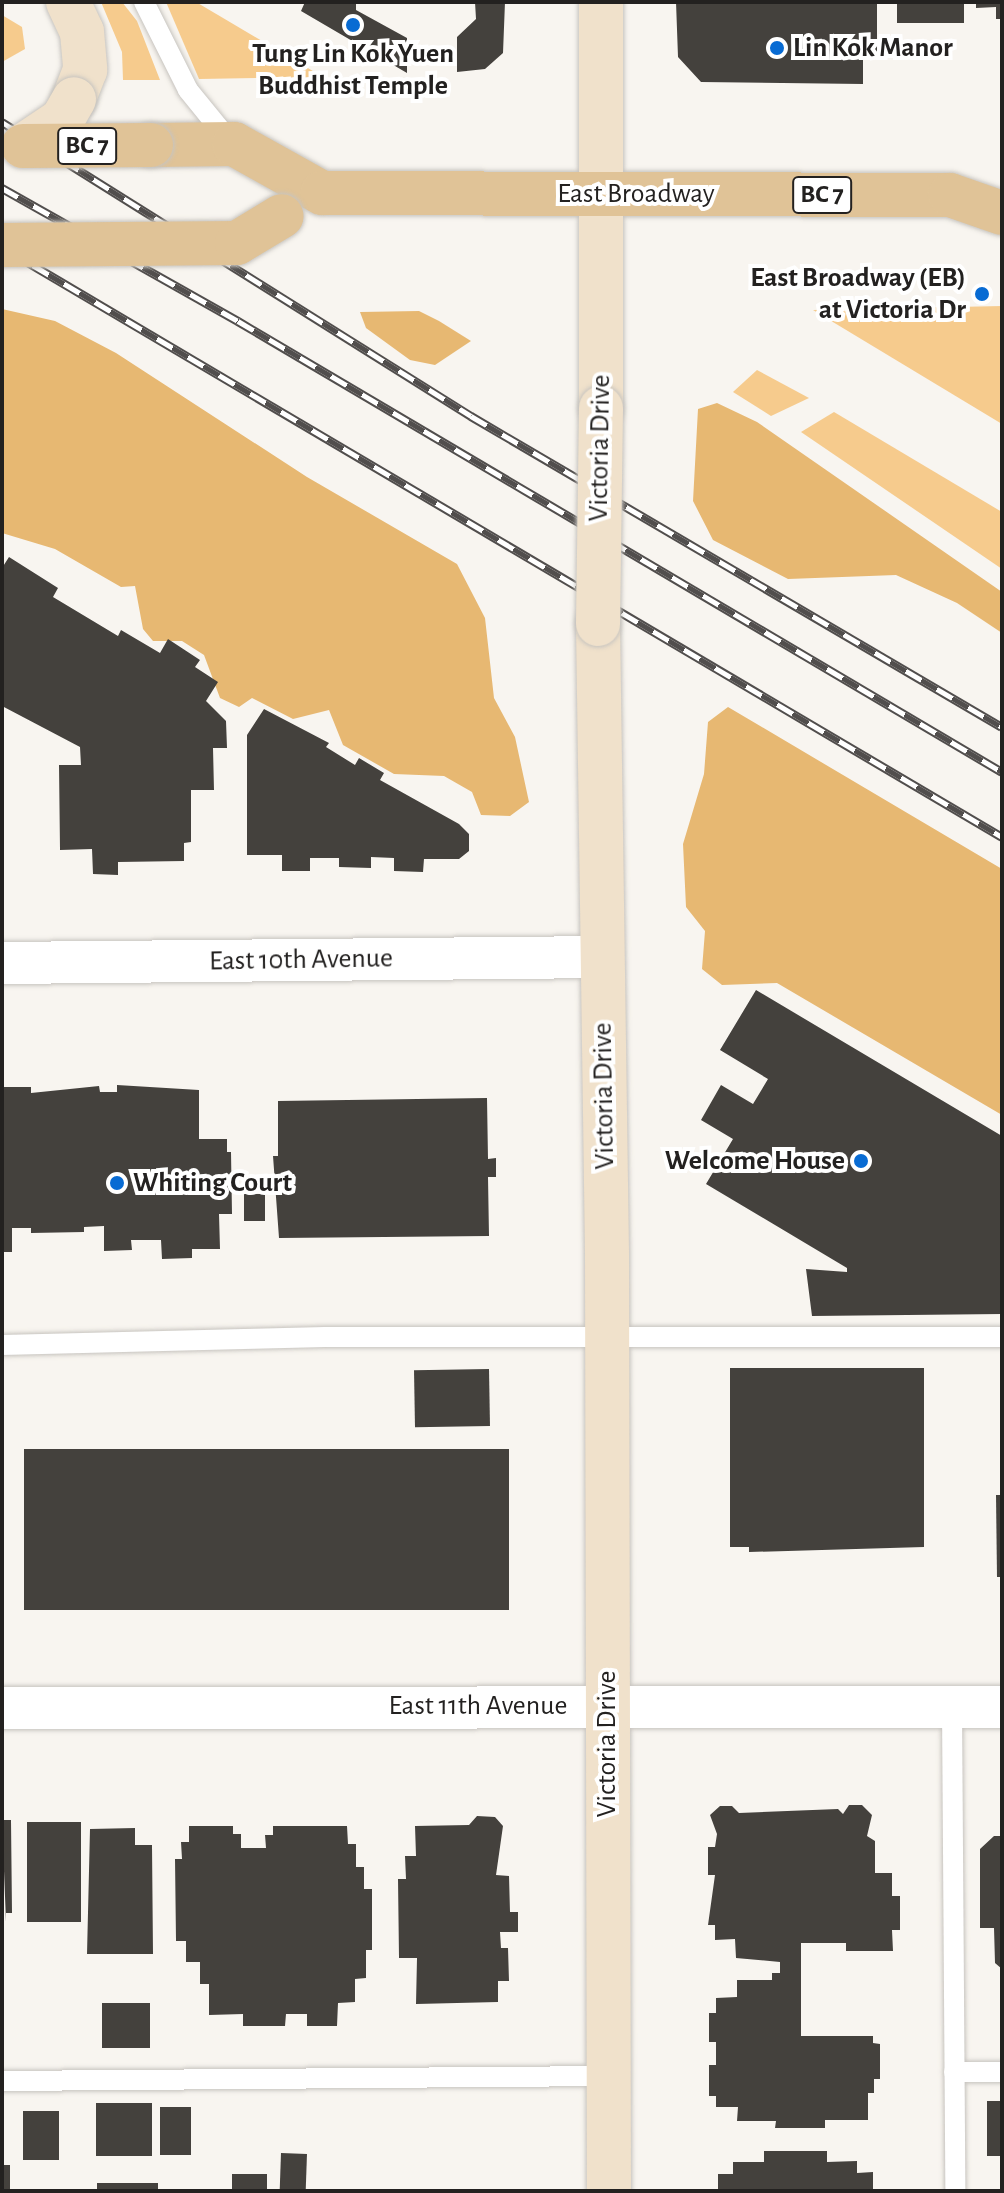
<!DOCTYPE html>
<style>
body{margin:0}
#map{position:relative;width:1004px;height:2193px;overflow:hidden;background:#f8f5f0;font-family:"Alegreya Sans",sans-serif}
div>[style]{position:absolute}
.green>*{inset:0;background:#f6cb8d}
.forest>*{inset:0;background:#e7b872}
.building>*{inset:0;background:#44413d;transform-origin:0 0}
.roads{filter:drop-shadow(0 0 2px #c7c4bf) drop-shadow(0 0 2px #c7c4bf)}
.lane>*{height:20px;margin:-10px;padding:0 10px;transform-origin:10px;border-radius:10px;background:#fff}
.street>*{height:42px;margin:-21px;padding:0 21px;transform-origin:21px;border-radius:21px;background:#fff}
.secondary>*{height:44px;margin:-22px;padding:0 22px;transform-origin:22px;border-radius:22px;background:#f0e1cb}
.primary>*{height:44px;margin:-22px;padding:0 22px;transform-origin:22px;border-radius:22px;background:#e0c397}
.rail>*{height:9px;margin-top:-4.5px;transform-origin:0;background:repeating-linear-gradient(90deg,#fff 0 18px,#514e4d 0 36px);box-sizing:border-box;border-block:2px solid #514e4d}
.bridges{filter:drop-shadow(0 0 2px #c7c4bf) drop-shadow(0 0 2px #c7c4bf)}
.secondary-bridge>*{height:44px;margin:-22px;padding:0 22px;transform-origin:22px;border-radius:22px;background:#f0e1cb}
.primary-bridge>*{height:44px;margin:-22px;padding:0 22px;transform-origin:22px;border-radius:22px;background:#e0c397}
.dots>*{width:22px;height:22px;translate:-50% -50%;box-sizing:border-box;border:4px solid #fff;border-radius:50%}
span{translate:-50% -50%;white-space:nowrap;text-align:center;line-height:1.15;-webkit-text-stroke:8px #fff;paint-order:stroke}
.shield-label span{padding:2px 6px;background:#fff;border:2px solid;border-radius:6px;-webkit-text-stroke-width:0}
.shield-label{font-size:26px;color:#232120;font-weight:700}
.poi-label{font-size:28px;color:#232120;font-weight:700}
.left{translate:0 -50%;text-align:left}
.right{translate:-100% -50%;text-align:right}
.street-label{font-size:28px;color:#232120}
.frame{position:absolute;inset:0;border:4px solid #232120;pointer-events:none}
</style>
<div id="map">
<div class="green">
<i style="clip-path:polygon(101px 2px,122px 2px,137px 21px,160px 80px,123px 80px,122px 52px)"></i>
<i style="clip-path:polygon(166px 2px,196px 2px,323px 77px,199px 79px)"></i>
<i style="clip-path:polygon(2px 15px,22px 27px,25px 49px,2px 62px)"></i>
<i style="clip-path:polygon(1002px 306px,1002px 424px,813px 310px)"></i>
<i style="clip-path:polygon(757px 370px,809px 398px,771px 416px,733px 392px)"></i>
<i style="clip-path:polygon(834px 412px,1002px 512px,1002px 569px,801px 432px)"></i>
</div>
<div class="forest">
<i style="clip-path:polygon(2px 309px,55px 321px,116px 353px,307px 477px,457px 564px,485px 618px,494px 698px,515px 737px,529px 802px,510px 816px,481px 815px,472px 792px,444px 776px,394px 774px,343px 745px,329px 710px,293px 719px,252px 698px,239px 707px,220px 698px,204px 655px,182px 641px,153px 641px,143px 629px,135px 586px,121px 587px,55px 549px,2px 533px)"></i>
<i style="clip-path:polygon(419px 311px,439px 321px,471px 341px,435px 365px,410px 360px,366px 328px,360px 312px)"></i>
<i style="clip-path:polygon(717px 403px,757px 422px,1002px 592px,1002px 633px,957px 603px,896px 575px,788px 579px,713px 540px,693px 501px,698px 409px)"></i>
<i style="clip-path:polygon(728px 707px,1002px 869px,1002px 1115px,777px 983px,722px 985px,702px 969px,705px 931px,686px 907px,683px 844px,704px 774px,708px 722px)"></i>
</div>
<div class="building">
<i style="clip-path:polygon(305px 2px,356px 2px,356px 10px,407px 38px,407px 73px,301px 11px)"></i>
<i style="clip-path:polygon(475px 2px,505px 2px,503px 53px,485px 69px,457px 72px,457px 37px,476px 19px)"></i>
<i style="clip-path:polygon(676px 2px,877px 2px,877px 57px,863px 56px,863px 84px,701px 82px,678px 57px)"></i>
<i style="left:897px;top:2px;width:67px;height:21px"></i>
<i style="clip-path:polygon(976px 2px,1002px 2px,1002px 19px,996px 19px,996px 7px,976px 8px)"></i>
<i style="clip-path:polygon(9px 557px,58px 588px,53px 597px,118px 636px,121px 630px,160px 653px,168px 639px,200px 660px,195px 667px,218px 682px,206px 701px,226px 721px,227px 748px,213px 748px,214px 790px,191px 790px,191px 842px,184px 843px,184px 861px,118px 862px,118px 875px,93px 874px,92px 849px,60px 850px,59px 765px,81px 765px,80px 747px,2px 706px,2px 568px)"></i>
<i style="clip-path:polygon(264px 709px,329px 743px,326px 747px,355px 765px,359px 758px,384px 773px,380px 780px,459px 824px,469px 834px,469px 851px,459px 859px,424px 859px,423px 872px,394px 871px,394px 858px,371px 857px,371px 868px,339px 867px,339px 858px,310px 858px,310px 871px,282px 871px,282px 855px,247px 855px,247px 735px)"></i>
<i style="clip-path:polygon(756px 990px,1002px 1136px,1002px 1314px,812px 1316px,806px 1269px,847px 1272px,847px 1268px,706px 1184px,733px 1139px,701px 1120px,721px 1085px,753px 1104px,768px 1079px,720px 1050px)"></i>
<i style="clip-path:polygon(117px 1085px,199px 1090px,199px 1139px,227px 1139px,227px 1152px,231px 1152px,232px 1214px,219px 1214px,220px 1249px,192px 1249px,192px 1258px,162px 1259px,161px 1240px,131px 1240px,132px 1250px,104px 1251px,104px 1226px,84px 1227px,84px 1232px,31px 1233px,31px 1228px,12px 1228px,12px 1252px,2px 1252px,4px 1087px,31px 1087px,31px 1093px,99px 1086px,100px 1092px,117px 1092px)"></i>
<i style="clip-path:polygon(487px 1098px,488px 1159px,496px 1158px,496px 1177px,488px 1177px,489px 1236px,279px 1238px,273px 1156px,278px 1156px,278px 1101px)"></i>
<i style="left:244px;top:1194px;width:21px;height:27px"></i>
<i style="clip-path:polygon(730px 1368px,924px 1368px,924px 1547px,749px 1552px,749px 1547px,730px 1547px)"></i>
<i style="left:489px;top:1369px;width:57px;height:75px;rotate:89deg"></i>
<i style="left:509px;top:1449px;width:161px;height:485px;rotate:90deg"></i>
<i style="clip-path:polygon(996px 1495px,1002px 1495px,1002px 1577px,997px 1577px)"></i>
<i style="clip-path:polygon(849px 1805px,862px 1805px,872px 1815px,867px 1836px,875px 1841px,875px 1873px,892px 1873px,892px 1896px,900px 1896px,900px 1930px,892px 1930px,893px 1951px,846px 1951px,846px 1943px,801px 1943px,801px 2036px,873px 2036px,873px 2043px,880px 2044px,880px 2079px,874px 2079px,874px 2093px,868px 2093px,868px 2120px,825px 2120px,825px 2128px,775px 2128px,776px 2121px,737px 2121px,738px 2107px,716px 2107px,716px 2096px,709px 2096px,709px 2065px,716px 2065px,716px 2042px,709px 2042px,709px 2013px,716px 2013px,716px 1998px,737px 1997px,737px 1980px,772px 1980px,772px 1973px,780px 1973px,780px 1962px,736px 1958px,735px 1939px,715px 1940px,715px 1925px,708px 1925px,715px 1875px,708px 1875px,708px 1847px,715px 1847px,717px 1834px,710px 1815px,720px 1806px,732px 1806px,739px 1813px,838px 1809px,843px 1814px)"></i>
<i style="clip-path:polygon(477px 1816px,495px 1817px,503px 1826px,496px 1875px,509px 1876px,510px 1912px,518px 1912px,518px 1932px,500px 1932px,501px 1948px,508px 1948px,509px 1981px,498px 1981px,498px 2002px,416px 2004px,417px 1958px,399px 1958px,398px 1879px,406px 1879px,405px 1856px,416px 1856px,415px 1826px,469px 1825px)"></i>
<i style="clip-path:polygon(2px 1820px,11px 1820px,12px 1913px,6px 1913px,6px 1922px)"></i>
<i style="left:27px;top:1822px;width:54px;height:100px"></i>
<i style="clip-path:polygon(189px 1826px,233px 1826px,233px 1834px,241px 1834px,241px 1848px,266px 1848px,265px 1835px,273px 1835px,273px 1826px,347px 1826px,348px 1844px,356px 1844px,356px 1867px,364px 1867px,364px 1889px,372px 1889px,372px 1950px,366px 1950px,366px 1978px,355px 1979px,355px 2002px,338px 2003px,337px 2026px,307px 2026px,307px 2014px,286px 2014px,285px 2026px,243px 2026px,243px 2014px,209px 2015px,209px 1984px,200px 1984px,200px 1962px,186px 1962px,186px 1941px,176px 1941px,175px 1859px,182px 1859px,181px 1842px,189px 1842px)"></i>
<i style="clip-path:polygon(135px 1828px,135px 1845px,152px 1845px,153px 1954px,87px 1954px,90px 1829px)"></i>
<i style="clip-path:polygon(994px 1836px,1002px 1836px,1002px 1969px,995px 1963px,994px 1928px,980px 1928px,980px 1849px)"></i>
<i style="left:102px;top:2003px;width:48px;height:45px"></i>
<i style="left:987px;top:2101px;width:15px;height:55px"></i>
<i style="left:152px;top:2103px;width:53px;height:56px;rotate:90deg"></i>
<i style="left:160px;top:2107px;width:31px;height:48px"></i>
<i style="left:23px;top:2111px;width:36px;height:49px"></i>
<i style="clip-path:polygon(764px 2151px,827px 2151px,827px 2162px,857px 2161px,857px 2173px,873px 2172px,873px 2191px,718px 2191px,718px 2174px,733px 2174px,733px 2162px,764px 2162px)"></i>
<i style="left:281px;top:2153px;width:26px;height:38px;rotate:2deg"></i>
<i style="left:2px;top:2165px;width:8px;height:26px"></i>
<i style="left:232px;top:2174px;width:35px;height:17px"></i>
<i style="left:97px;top:2183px;width:61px;height:8px"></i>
</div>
<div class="roads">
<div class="lane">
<i style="left:144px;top:2px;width:98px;rotate:63.4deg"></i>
<i style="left:188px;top:90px;width:63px;rotate:50.8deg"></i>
<i style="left:2px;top:1345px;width:323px;rotate:-1.4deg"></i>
<i style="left:325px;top:1337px;width:677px"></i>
<i style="left:952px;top:1707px;width:484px;rotate:89.6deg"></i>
<i style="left:954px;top:2072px;width:48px"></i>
<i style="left:2px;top:2081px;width:606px;rotate:-0.47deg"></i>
</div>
<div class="street">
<i style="left:2px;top:963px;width:598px;rotate:-0.57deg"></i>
<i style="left:2px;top:1708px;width:1000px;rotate:-0.06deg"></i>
</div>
<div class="secondary">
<i style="left:68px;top:2px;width:33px;rotate:65deg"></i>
<i style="left:82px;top:32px;width:38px;rotate:85deg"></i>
<i style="left:85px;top:70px;width:31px;rotate:111deg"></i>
<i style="left:601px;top:408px;width:406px;rotate:-90deg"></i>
<i style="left:598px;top:624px;width:632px;rotate:89.18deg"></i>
<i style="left:607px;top:1256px;width:935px;rotate:89.88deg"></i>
</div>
<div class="primary">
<i style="left:151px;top:145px;width:83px;rotate:-0.7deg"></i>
<i style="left:234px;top:144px;width:101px;rotate:29.1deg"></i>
<i style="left:322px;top:193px;width:628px;rotate:0.18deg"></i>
<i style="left:950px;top:195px;width:55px;rotate:19.1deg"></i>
</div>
</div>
<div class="rail">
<i style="left:2px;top:122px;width:554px;rotate:32.08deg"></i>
<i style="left:471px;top:416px;width:615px;rotate:30.36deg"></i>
<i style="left:2px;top:188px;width:271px;rotate:29.4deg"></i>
<i style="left:238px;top:321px;width:887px;rotate:30.55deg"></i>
<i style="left:2px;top:247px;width:1161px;rotate:30.54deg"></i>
</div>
<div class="bridges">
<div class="secondary-bridge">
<i style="left:23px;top:146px;width:47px;rotate:-33.7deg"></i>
<i style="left:62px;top:120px;width:24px;rotate:-60deg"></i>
<i style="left:598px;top:624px;width:216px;rotate:-89.2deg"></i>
</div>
<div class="primary-bridge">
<i style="left:23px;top:146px;width:128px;rotate:-0.4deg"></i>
<i style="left:2px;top:245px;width:235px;rotate:-0.5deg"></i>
<i style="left:237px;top:243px;width:52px;rotate:-31deg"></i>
</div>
</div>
<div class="dots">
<i style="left:353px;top:25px;background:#086bd3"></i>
<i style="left:777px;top:48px;background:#086bd3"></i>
<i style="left:982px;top:294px;background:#086bd3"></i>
<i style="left:861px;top:1161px;background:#086bd3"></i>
<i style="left:117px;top:1183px;background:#086bd3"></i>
</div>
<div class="shield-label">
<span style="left:87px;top:146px">BC 7</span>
<span style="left:822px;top:195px">BC 7</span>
</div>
<div class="poi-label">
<span class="left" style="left:793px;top:48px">Lin Kok Manor</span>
<span style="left:353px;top:70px">Tung Lin Kok Yuen<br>Buddhist Temple</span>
<span class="right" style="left:966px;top:294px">East Broadway (EB)<br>at Victoria Dr</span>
<span class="right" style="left:845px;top:1161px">Welcome House</span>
<span class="left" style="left:133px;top:1183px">Whiting Court</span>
</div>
<div class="street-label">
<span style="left:636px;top:194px">East Broadway</span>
<span style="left:600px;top:448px;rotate:-89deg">Victoria Drive</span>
<span style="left:301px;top:960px;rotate:-1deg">East 10th Avenue</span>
<span style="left:604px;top:1096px;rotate:-91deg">Victoria Drive</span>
<span style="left:478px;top:1706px">East 11th Avenue</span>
<span style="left:607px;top:1744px;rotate:-90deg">Victoria Drive</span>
</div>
<div class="frame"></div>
</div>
